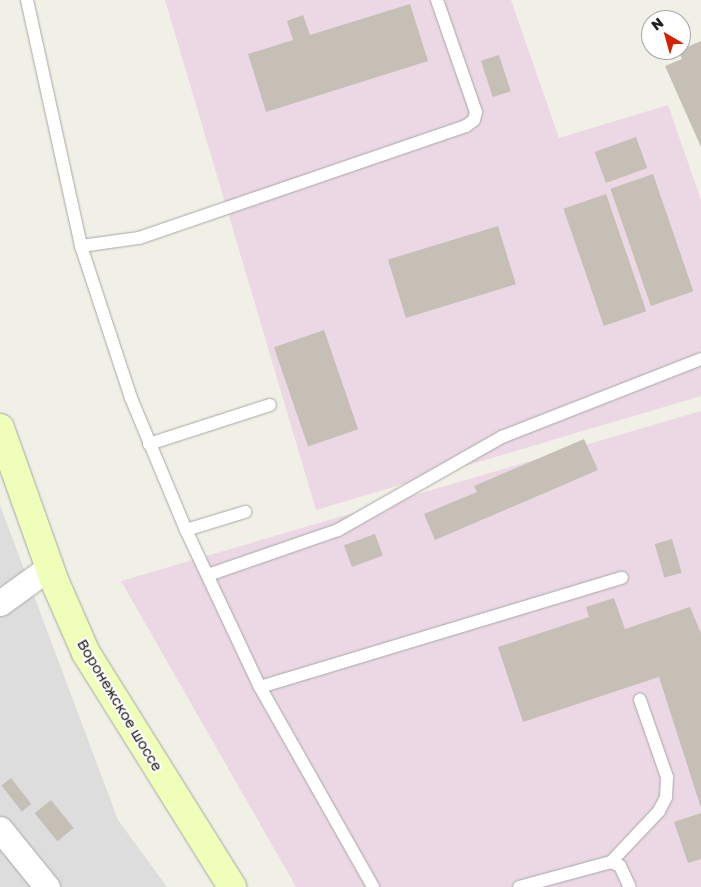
<!DOCTYPE html>
<meta charset="utf-8">
<style>
body{margin:0}
#map{position:relative;width:701px;height:887px;overflow:hidden;background:#f1f0e6;font-family:"Golos Text",sans-serif}
div>[style]{position:absolute}
.residential>*{inset:0;background:#dedddd}
.industrial>*{inset:0;background:#ebd8e4}
.building>*{inset:0;background:#c6bfb5;transform-origin:0 0}
.roads{filter:drop-shadow(0 0 1px #a7a7a7) drop-shadow(0 0 1px #a7a7a7)}
.service>*{height:12px;margin:-6px;padding:0 6px;transform-origin:6px;border-radius:6px;background:#fff}
.minor>*{height:25px;margin:-12.5px;padding:0 12.5px;transform-origin:12.5px;border-radius:12.5px;background:#fff}
.secondary>*{height:28px;margin:-14px;padding:0 14px;transform-origin:14px;border-radius:14px;background:#effeb8}
span{translate:-50% -50%;white-space:nowrap;text-align:center;line-height:1.15;-webkit-text-stroke:4px #fff;paint-order:stroke}
.street-label{font-size:15px;color:#202020}
.north{position:absolute;left:641px;top:10px;width:50px;height:50px;box-sizing:border-box;background:#fff;border:1px solid #a6a6a6;border-radius:50%;rotate:322deg;font-size:14px;font-weight:700;line-height:20px;text-align:center;color:#202020}
.north::after{content:'';display:block;margin:auto;width:18px;height:22px;background:#d12300;clip-path:polygon(50% 0,100% 100%,50% 72%,0 100%)}
</style>
<div id="map">
<div class="residential">
<i style="clip-path:polygon(0 505px,118px 820px,167px 887px,0 887px)"></i>
</div>
<div class="industrial">
<i style="clip-path:polygon(165px 0,511px 0,559px 138px,668px 105px,701px 200px,701px 396px,316px 510px)"></i>
<i style="clip-path:polygon(701px 411px,701px 887px,296px 887px,121px 581px)"></i>
</div>
<div class="building">
<i style="clip-path:polygon(410px 4px,428px 61px,266px 112px,248px 54px,293px 40px,287px 21px,303px 15px,310px 35px)"></i>
<i style="clip-path:polygon(701px 41px,701px 147px,665px 66px,682px 59px,678px 51px)"></i>
<i style="left:499px;top:55px;width:38px;height:19px;rotate:72deg"></i>
<i style="left:636px;top:137px;width:33px;height:44px;rotate:70deg"></i>
<i style="left:653px;top:174px;width:124px;height:45px;rotate:71deg"></i>
<i style="left:606px;top:194px;width:124px;height:45px;rotate:71deg"></i>
<i style="left:498px;top:226px;width:61px;height:115px;rotate:73deg"></i>
<i style="left:324px;top:330px;width:105px;height:53px;rotate:71deg"></i>
<i style="clip-path:polygon(584px 439px,598px 470px,435px 540px,424px 514px,477px 492px,474px 486px)"></i>
<i style="left:375px;top:534px;width:23px;height:33px;rotate:70deg"></i>
<i style="left:672px;top:539px;width:35px;height:18px;rotate:74deg"></i>
<i style="clip-path:polygon(614px 598px,625px 629px,690px 607px,701px 633px,701px 808px,659px 677px,523px 722px,498px 647px,589px 617px,586px 607px)"></i>
<i style="left:11px;top:778px;width:33px;height:12px;rotate:52deg"></i>
<i style="left:51px;top:800px;width:36px;height:21px;rotate:51deg"></i>
<i style="clip-path:polygon(701px 813px,701px 859px,688px 863px,674px 822px)"></i>
</div>
<div class="roads">
<div class="service">
<i style="left:27px;top:0;width:252px;rotate:77.6deg"></i>
<i style="left:81px;top:246px;width:160px;rotate:71.8deg"></i>
<i style="left:131px;top:398px;width:143px;rotate:67.4deg"></i>
<i style="left:186px;top:530px;width:174px;rotate:64.8deg"></i>
<i style="left:260px;top:687px;width:230px;rotate:60.5deg"></i>
<i style="left:81px;top:246px;width:59px;rotate:-7.9deg"></i>
<i style="left:139px;top:238px;width:346px;rotate:-18.9deg"></i>
<i style="left:466px;top:126px;width:10px;rotate:-37deg"></i>
<i style="left:474px;top:120px;width:8px;rotate:-76deg"></i>
<i style="left:476px;top:112px;width:119px;rotate:-109.2deg"></i>
<i style="left:149px;top:444px;width:127px;rotate:-17.9deg"></i>
<i style="left:186px;top:530px;width:62px;rotate:-17deg"></i>
<i style="left:208px;top:575px;width:138px;rotate:-19.1deg"></i>
<i style="left:338px;top:530px;width:189px;rotate:-29.6deg"></i>
<i style="left:502px;top:437px;width:214px;rotate:-21.4deg"></i>
<i style="left:260px;top:687px;width:378px;rotate:-16.8deg"></i>
<i style="left:611px;top:862px;width:70px;rotate:-46.7deg"></i>
<i style="left:659px;top:811px;width:16px;rotate:-63deg"></i>
<i style="left:666px;top:797px;width:20px;rotate:-87deg"></i>
<i style="left:667px;top:777px;width:82px;rotate:-109.3deg"></i>
<i style="left:519px;top:887px;width:95px;rotate:-15.2deg"></i>
<i style="left:611px;top:862px;width:10px;rotate:24deg"></i>
<i style="left:620px;top:866px;width:23px;rotate:65deg"></i>
</div>
<div class="minor">
<i style="left:0;top:603px;width:62px;rotate:-35.8deg"></i>
<i style="left:0;top:829px;width:75px;rotate:51deg"></i>
</div>
<div class="secondary">
<i style="left:0;top:428px;width:161px;rotate:70.4deg"></i>
<i style="left:54px;top:580px;width:80px;rotate:66.3deg"></i>
<i style="left:86px;top:653px;width:276px;rotate:58deg"></i>
</div>
</div>
<div class="street-label">
<span style="left:120px;top:705px;rotate:59deg">Воронежское шоссе</span>
</div>
<div class="north">N</div>
</div>
